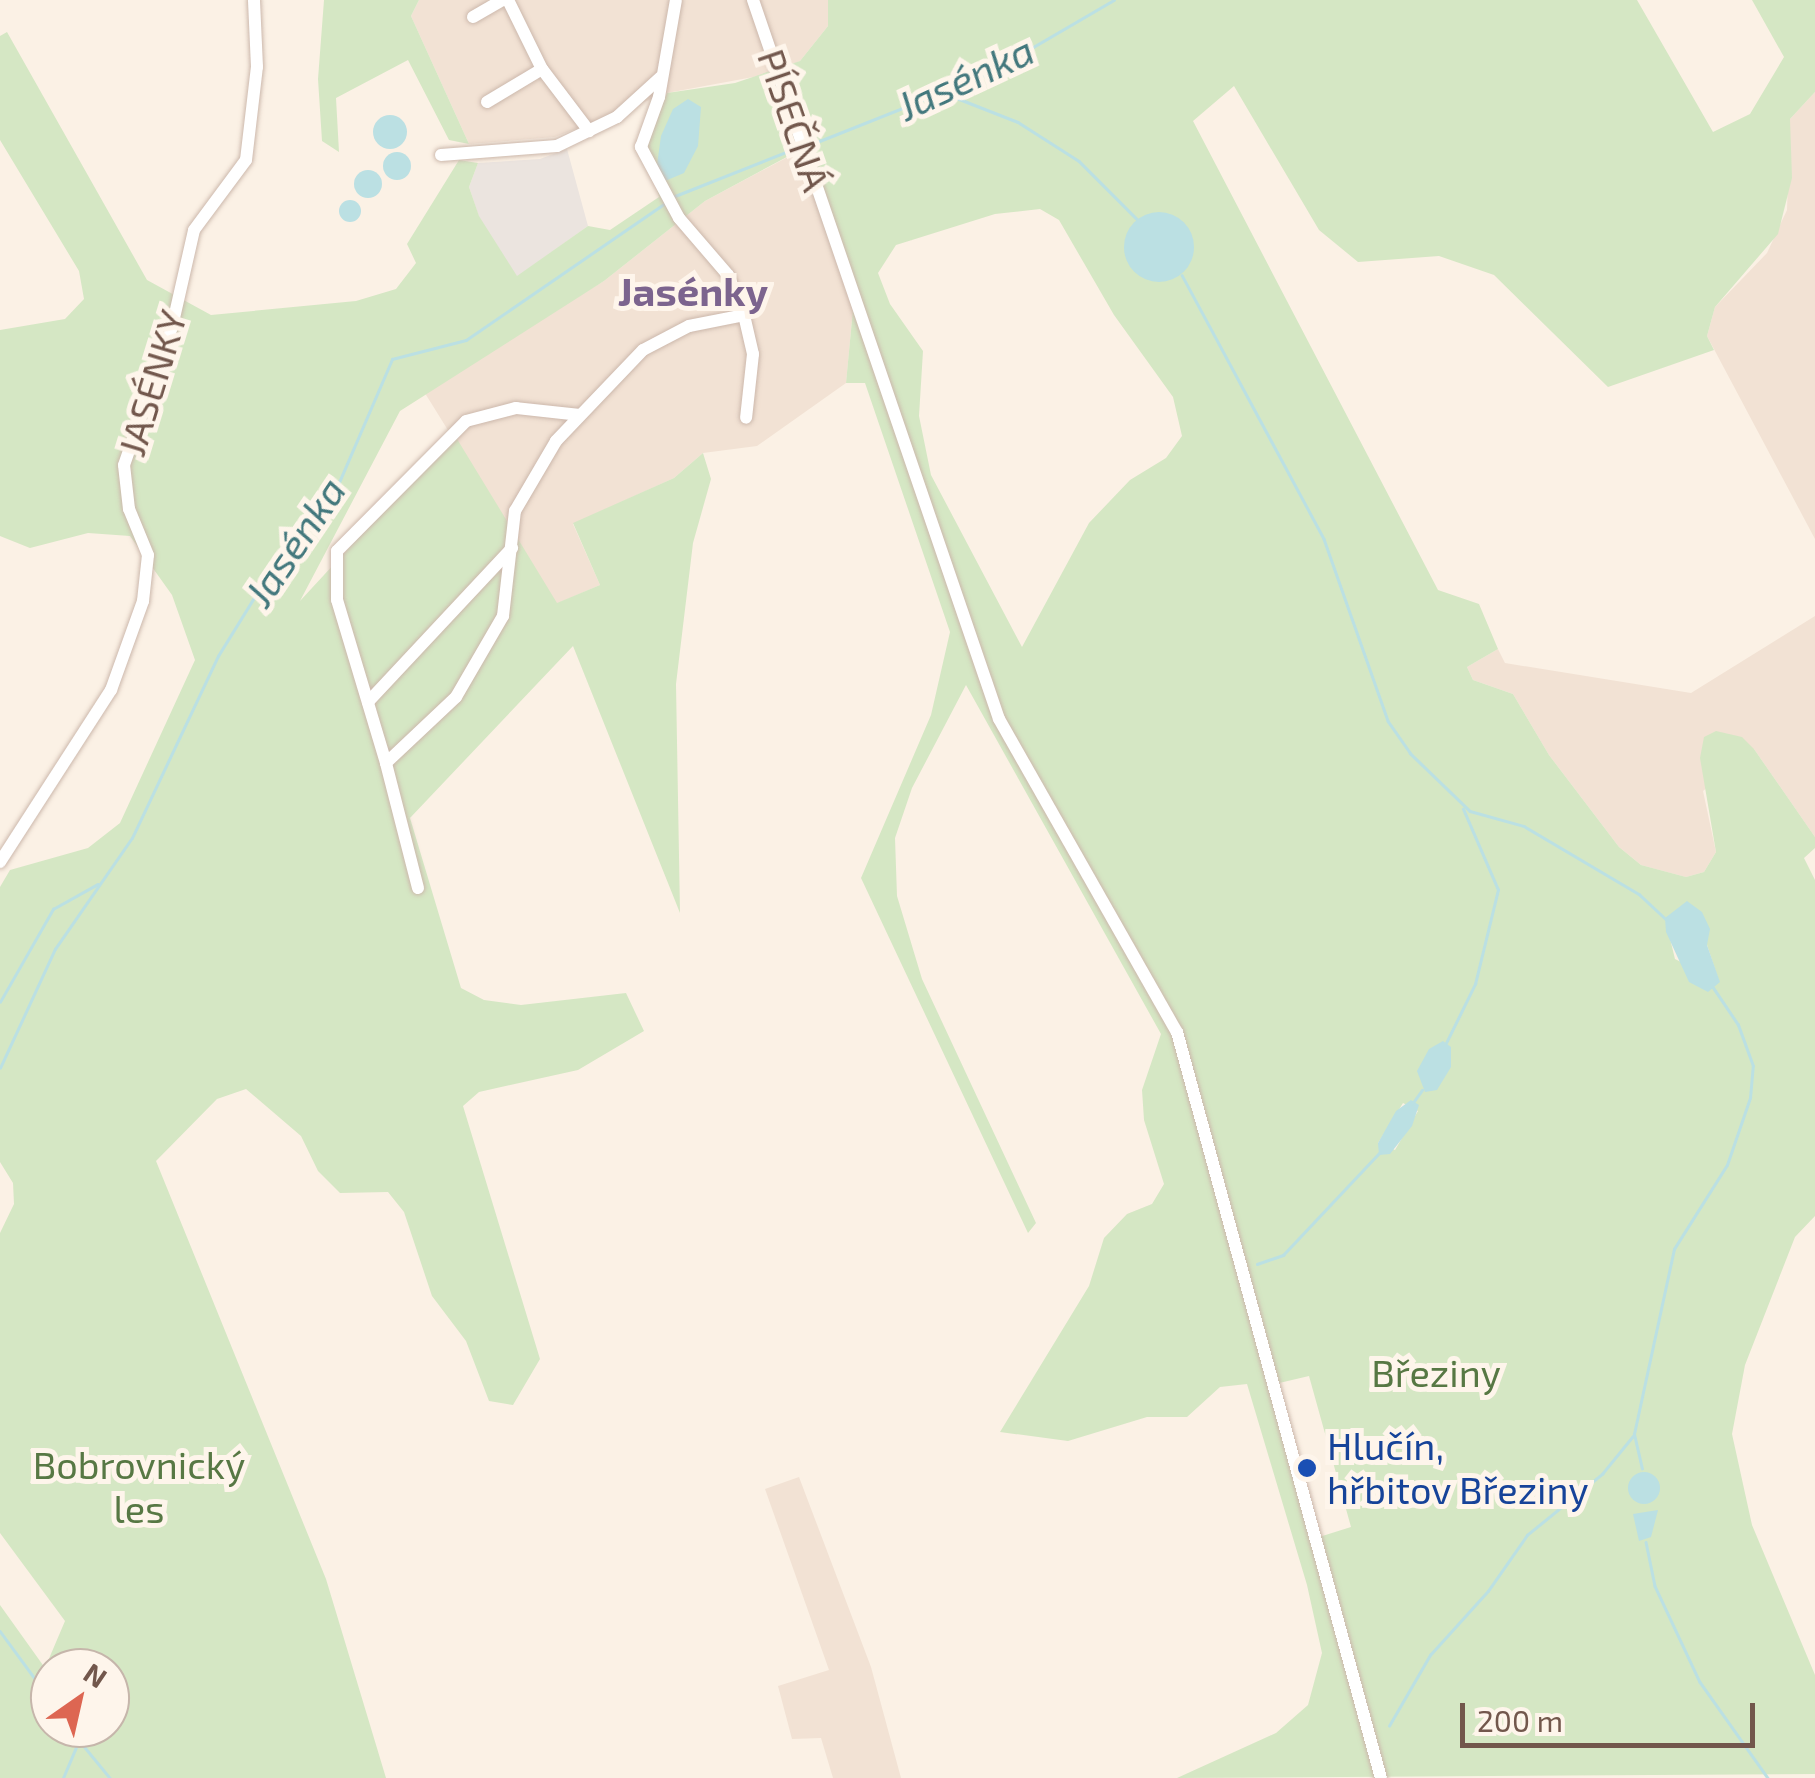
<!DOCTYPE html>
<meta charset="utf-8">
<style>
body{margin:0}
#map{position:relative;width:1815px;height:1778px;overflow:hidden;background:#fbf1e5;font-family:"Exo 2",sans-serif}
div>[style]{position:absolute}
.residential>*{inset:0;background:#f2e2d4}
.industrial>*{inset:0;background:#ebe4df}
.green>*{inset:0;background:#d5e7c4}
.water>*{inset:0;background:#bbe0e3}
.round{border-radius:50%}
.stream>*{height:2.5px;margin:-1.25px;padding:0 1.25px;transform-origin:1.25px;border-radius:1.25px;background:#bbe0e3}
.roads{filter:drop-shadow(0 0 2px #ccb8ac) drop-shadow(0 0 2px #ccb8ac)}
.minor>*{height:12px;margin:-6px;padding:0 6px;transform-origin:6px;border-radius:6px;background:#fff}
.dots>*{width:28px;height:28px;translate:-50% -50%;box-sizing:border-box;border:5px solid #fef5eb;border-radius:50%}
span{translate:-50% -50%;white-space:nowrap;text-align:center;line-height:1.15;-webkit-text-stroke:10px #fef5eb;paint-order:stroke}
.street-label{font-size:38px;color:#72574c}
.park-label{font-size:38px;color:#577844}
.transit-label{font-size:38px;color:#164399}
.left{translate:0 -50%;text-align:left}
.water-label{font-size:40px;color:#43787d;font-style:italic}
.neighbourhood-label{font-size:40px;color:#7c648e;font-weight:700}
.north{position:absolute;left:30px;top:1648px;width:100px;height:100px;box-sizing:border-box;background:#fef5eb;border:2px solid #c6b6ab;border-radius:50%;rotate:34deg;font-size:28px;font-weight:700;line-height:40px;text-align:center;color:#72574c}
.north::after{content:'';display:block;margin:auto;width:35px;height:45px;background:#dd6652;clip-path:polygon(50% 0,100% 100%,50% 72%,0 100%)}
.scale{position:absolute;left:1460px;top:1703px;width:295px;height:45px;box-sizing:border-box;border:5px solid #72574c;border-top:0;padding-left:12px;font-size:30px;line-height:35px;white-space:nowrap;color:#72574c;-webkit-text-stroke:8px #fef5eb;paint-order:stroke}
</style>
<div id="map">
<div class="residential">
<i style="clip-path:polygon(419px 0,828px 0,828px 26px,800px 61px,770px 74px,667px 93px,555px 137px,469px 144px,411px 16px)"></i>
<i style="clip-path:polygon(1815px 92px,1815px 539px,1707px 336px,1715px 307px,1767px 253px,1787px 210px,1790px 119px)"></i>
<i style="clip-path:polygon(799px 151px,853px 309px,846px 383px,757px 446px,703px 453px,674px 478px,573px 524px,600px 585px,556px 604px,423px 390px,604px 281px,705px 201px)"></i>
<i style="clip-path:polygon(1815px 616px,1815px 837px,1754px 749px,1703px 791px,1716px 852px,1704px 872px,1686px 877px,1641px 865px,1619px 847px,1549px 755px,1513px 694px,1473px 680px,1467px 667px,1498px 649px,1505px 663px,1691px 693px)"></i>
<i style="clip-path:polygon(799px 1477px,871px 1667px,901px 1778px,833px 1778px,821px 1738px,792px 1739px,778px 1686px,829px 1670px,765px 1489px)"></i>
</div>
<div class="industrial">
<i style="clip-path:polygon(567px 149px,588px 226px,517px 277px,479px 217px,469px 187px,478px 163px,540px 159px)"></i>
</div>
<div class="green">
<i style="clip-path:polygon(324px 0,419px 0,411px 16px,469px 144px,449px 140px,408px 60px,336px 98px,339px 152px,322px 141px,318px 79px)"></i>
<i style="clip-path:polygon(evenodd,828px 0,1637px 0,1713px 132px,1750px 114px,1784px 57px,1752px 0,1815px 0,1815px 92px,1790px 119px,1792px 178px,1778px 234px,1715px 307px,1707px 336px,1714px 350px,1608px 387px,1494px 275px,1439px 256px,1358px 262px,1319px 230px,1234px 86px,1193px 121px,1438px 590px,1479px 604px,1498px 649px,1467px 667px,1473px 680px,1513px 694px,1549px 755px,1619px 847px,1641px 865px,1686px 877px,1704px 872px,1716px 852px,1700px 758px,1704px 737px,1716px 731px,1742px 737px,1754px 749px,1815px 837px,1815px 848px,1804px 858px,1815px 880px,1815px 1216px,1795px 1237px,1745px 1365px,1732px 1434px,1752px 1525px,1815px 1675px,1815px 1774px,1177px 1778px,1276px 1733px,1308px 1705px,1322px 1653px,1307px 1585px,1247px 1384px,1220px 1387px,1187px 1417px,1147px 1417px,1068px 1441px,1000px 1432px,1089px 1286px,1104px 1238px,1127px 1214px,1152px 1204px,1164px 1184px,1144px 1120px,1142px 1090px,1161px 1034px,966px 685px,912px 788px,895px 838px,897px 896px,922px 979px,1036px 1223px,1028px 1233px,861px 878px,931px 715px,950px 632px,865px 383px,846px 383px,853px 309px,798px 151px,705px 201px,604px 281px,400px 411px,300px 601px,454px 434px,557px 603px,600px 585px,573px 523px,674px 478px,703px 453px,711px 479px,693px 543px,676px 684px,680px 913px,573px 646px,410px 818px,461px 988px,484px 1000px,521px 1005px,626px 993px,644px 1031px,578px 1070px,479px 1092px,463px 1106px,540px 1359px,513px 1405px,489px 1401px,466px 1341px,432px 1296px,404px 1212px,388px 1192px,340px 1193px,318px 1171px,301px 1136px,246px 1089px,217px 1099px,156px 1161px,326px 1579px,386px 1778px,0 1778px,0 1605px,45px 1668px,65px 1621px,0 1533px,0 1233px,14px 1204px,13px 1183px,0 1162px,0 887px,10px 870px,88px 848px,120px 823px,195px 660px,172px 595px,130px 536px,88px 533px,30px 548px,0 536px,0 330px,65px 319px,84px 299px,79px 271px,0 140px,0 36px,7px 32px,147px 280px,211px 315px,356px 301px,396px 289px,416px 263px,407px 244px,459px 160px,478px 163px,469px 187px,479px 216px,517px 276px,588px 226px,610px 230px,659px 197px,645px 143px,667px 93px,735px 83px,800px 61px,828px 26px,828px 0,1040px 209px,1059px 220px,1114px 315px,1173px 397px,1182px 436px,1166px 458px,1130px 480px,1089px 523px,1022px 647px,931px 475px,919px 416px,923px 351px,890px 304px,878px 273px,896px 245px,995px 214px,1040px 209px,828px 0,1665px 918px,1707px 945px,1719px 981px,1675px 959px,1665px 918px,828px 0,1403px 1103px,1418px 1111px,1395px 1150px,1378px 1143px,1403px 1103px,828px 0,1309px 1376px,1351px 1527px,1316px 1538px,1275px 1384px,1309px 1376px,828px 0,50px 1668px,110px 1668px,110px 1728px,50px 1728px,50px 1668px)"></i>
</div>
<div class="water">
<i style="clip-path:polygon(688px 99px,701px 107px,698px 146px,684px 173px,665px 181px,657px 165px,661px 136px,673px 109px)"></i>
<i class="round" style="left:373px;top:115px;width:34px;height:34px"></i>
<i class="round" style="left:383px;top:152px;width:28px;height:28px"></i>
<i class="round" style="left:354px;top:170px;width:28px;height:28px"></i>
<i class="round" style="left:339px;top:200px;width:22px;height:22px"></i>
<i class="round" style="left:1124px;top:212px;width:70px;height:70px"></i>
<i style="clip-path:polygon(1687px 901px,1702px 912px,1710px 929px,1707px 945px,1720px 982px,1708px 992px,1689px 982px,1666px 932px,1665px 918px)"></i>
<i style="clip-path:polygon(1443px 1041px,1451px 1047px,1451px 1067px,1437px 1090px,1425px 1092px,1417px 1071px,1429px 1049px)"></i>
<i style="clip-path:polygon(1411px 1100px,1419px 1105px,1412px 1126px,1390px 1154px,1379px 1155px,1378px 1143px,1396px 1111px)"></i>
<i class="round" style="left:1628px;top:1472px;width:32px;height:32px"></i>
<i style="clip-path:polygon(1658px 1510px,1651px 1537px,1639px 1541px,1633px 1514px)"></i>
</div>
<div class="stream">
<i style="left:944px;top:93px;width:79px;rotate:21.4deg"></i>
<i style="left:1018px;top:122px;width:72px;rotate:32.6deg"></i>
<i style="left:1079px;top:161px;width:86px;rotate:45deg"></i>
<i style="left:812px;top:144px;width:186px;rotate:-21.7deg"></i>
<i style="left:985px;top:75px;width:149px;rotate:-30.2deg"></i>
<i style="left:675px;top:196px;width:128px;rotate:-21.6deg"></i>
<i style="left:1182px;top:275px;width:300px;rotate:61.7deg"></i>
<i style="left:1324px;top:539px;width:193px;rotate:70.6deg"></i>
<i style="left:1388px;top:721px;width:39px;rotate:55deg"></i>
<i style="left:1410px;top:753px;width:83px;rotate:44deg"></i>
<i style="left:1470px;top:811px;width:56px;rotate:15.5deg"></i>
<i style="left:1524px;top:826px;width:134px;rotate:30.6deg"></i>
<i style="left:1639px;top:894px;width:37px;rotate:43deg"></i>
<i style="left:0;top:1002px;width:107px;rotate:-60.3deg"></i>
<i style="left:53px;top:909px;width:51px;rotate:-29.1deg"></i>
<i style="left:1446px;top:1043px;width:66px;rotate:-63.8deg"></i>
<i style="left:1475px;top:984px;width:97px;rotate:-76.3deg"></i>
<i style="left:1498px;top:890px;width:88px;rotate:-113.4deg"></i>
<i style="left:0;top:1068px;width:131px;rotate:-65.2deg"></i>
<i style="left:55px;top:949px;width:135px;rotate:-55.3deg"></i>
<i style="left:132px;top:838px;width:201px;rotate:-64.7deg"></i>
<i style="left:218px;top:656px;width:129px;rotate:-58.3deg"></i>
<i style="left:286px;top:546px;width:78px;rotate:-49.2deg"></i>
<i style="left:337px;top:487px;width:139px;rotate:-66.7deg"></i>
<i style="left:392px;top:359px;width:76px;rotate:-14.4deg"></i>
<i style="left:466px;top:340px;width:240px;rotate:-34.5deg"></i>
<i style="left:1412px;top:1104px;width:17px;rotate:-54deg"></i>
<i style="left:1257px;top:1264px;width:28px;rotate:-19deg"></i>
<i style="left:1283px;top:1255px;width:141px;rotate:-46.7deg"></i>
<i style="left:1642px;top:1469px;width:36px;rotate:-103deg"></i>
<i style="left:1634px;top:1434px;width:189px;rotate:-77.8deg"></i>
<i style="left:1674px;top:1249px;width:99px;rotate:-57.8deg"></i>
<i style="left:1727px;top:1165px;width:71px;rotate:-71.1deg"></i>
<i style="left:1750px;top:1098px;width:32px;rotate:-85deg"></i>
<i style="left:1753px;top:1066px;width:44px;rotate:-110.1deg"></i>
<i style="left:1738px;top:1025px;width:45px;rotate:-124deg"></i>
<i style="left:1646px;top:1542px;width:45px;rotate:78.4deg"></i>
<i style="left:1655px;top:1586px;width:106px;rotate:64.9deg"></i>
<i style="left:1700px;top:1682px;width:118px;rotate:54.7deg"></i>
<i style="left:0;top:1631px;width:84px;rotate:53.7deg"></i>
<i style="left:1389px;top:1726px;width:82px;rotate:-60deg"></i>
<i style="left:1430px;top:1655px;width:86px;rotate:-47.8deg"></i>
<i style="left:1488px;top:1591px;width:68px;rotate:-55.1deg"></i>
<i style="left:1527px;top:1535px;width:97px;rotate:-39.1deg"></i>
<i style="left:1602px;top:1474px;width:49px;rotate:-50.8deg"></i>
<i style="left:69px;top:1728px;width:65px;rotate:50.6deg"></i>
<i style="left:63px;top:1778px;width:38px;rotate:-67deg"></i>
</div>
<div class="roads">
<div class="minor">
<i style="left:508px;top:0;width:77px;rotate:63.8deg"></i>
<i style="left:542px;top:69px;width:78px;rotate:52.8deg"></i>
<i style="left:753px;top:0;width:760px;rotate:71.11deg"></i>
<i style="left:999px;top:719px;width:360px;rotate:60.4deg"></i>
<i style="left:1177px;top:1032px;width:773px;rotate:74.71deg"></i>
<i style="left:473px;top:17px;width:34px;rotate:-30deg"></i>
<i style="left:487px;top:102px;width:64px;rotate:-31deg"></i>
<i style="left:441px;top:155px;width:116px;rotate:-4.4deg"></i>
<i style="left:557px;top:146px;width:67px;rotate:-25.8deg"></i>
<i style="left:617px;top:117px;width:59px;rotate:-42.3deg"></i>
<i style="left:744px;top:315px;width:40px;rotate:77deg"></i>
<i style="left:753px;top:354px;width:64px;rotate:96.2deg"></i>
<i style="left:368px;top:702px;width:211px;rotate:-46.9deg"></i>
<i style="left:386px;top:763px;width:170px;rotate:-106.7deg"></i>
<i style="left:337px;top:600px;width:49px;rotate:-90deg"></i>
<i style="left:337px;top:551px;width:183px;rotate:-45.2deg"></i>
<i style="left:466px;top:421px;width:52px;rotate:-14.6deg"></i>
<i style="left:516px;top:408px;width:63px;rotate:6.3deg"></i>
<i style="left:0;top:862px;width:205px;rotate:-57.2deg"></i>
<i style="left:111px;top:690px;width:95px;rotate:-70.2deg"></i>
<i style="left:143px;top:601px;width:46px;rotate:-83.8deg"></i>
<i style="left:148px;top:555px;width:50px;rotate:-112.4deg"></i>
<i style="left:129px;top:509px;width:44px;rotate:-96.5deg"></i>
<i style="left:124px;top:465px;width:146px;rotate:-70.8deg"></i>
<i style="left:172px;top:327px;width:99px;rotate:-77.2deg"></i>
<i style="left:194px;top:230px;width:87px;rotate:-53.4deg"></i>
<i style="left:246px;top:160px;width:94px;rotate:-83.3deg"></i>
<i style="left:257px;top:67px;width:67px;rotate:-92.6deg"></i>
<i style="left:418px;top:888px;width:129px;rotate:-104.4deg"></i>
<i style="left:386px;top:763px;width:96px;rotate:-43.3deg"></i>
<i style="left:456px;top:697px;width:94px;rotate:-59.9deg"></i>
<i style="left:503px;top:616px;width:106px;rotate:-83.5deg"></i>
<i style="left:515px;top:511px;width:81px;rotate:-59.6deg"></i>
<i style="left:556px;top:441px;width:126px;rotate:-46.3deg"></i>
<i style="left:643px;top:350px;width:52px;rotate:-27.6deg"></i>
<i style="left:689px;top:326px;width:56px;rotate:-11.3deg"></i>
<i style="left:744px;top:315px;width:43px;rotate:-111.8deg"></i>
<i style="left:728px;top:275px;width:75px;rotate:-130.7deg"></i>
<i style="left:679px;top:218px;width:81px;rotate:-118.2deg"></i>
<i style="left:641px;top:147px;width:53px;rotate:-70.2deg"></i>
<i style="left:659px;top:97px;width:98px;rotate:-80.1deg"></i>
</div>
</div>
<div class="dots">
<i style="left:1307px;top:1468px;background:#1a4fb4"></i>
</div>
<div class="street-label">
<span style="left:794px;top:120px;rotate:71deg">PÍSEČNÁ</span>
<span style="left:152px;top:383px;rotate:-73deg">JASÉNKY</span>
</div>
<div class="park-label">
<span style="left:1436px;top:1373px">Březiny</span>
<span style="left:139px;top:1487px">Bobrovnický<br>les</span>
</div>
<div class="transit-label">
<span class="left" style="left:1327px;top:1468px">Hlučín,<br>hřbitov Březiny</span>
</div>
<div class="water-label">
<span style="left:965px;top:77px;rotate:-25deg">Jasénka</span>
<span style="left:294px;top:541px;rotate:-56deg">Jasénka</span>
</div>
<div class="neighbourhood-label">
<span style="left:693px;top:290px">Jasénky</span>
</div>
<div class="north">N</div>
<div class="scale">200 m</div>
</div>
